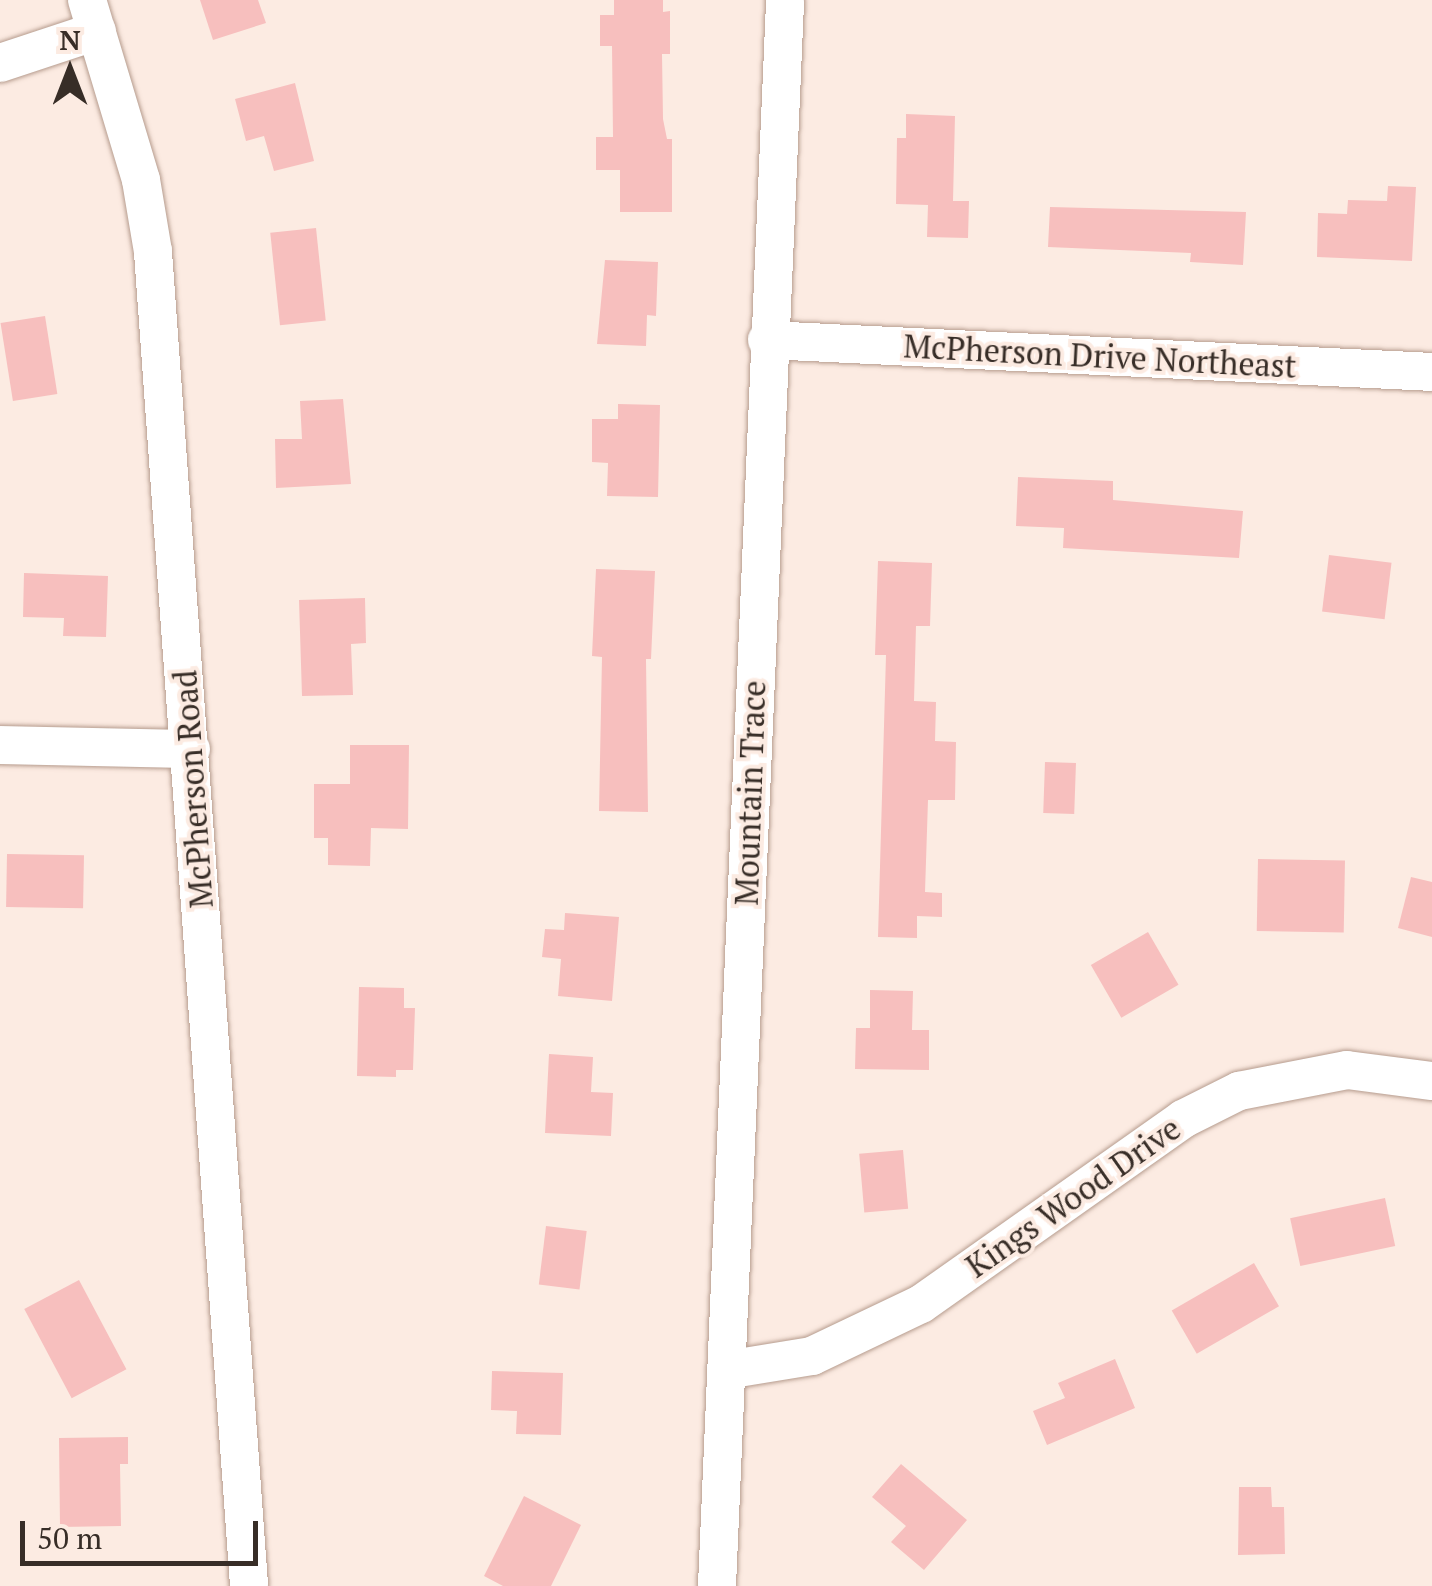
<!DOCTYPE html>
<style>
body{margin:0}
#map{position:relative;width:1432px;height:1586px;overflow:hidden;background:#fcebe2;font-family:"PT Serif",serif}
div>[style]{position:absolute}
.building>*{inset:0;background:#f7bfbe;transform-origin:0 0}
.roads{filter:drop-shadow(0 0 2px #b69c8e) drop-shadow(0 0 2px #b69c8e)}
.minor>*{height:38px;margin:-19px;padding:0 19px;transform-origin:19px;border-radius:19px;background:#fff}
span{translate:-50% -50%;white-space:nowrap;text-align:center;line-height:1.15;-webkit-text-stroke:8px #fcebe2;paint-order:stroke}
.street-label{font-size:32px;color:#372d27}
.north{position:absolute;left:20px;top:20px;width:100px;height:100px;-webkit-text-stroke:8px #fcebe2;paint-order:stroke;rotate:0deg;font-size:28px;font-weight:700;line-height:40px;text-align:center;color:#372d27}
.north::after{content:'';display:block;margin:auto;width:35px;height:45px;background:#372d27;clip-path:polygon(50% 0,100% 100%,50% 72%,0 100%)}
.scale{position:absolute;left:20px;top:1521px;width:238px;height:45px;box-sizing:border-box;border:5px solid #372d27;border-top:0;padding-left:12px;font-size:30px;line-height:35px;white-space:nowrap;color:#372d27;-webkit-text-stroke:8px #fcebe2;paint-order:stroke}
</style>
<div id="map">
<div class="building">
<i style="clip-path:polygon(200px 0,258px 0,266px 23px,213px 40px)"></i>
<i style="clip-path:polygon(614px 0,663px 0,663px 12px,670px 11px,670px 54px,662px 54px,663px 119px,667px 139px,672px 139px,672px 212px,620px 212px,620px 170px,596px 170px,596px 137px,613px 137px,612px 46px,600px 46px,600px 15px,614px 15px)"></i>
<i style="clip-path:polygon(295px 83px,314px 161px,274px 171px,264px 136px,246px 141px,235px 99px)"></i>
<i style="clip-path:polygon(906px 114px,955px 116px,953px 201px,969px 201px,968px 238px,927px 237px,928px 205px,896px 204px,897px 138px,906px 138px)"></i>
<i style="clip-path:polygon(1388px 186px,1416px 187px,1412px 261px,1317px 257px,1318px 213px,1347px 214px,1348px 200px,1387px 201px)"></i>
<i style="clip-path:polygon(1050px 207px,1246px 212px,1243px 265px,1190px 262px,1191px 253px,1048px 247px)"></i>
<i style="left:316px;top:228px;width:93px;height:46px;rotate:84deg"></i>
<i style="clip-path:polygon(605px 260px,658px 262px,656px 316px,647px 315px,646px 346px,597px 344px)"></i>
<i style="left:45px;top:316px;width:79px;height:45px;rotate:81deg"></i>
<i style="clip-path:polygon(343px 399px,351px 484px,276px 488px,275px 439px,302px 439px,300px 401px)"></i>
<i style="clip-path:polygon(618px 404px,660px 405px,658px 497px,607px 496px,608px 463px,592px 462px,592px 419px,618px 419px)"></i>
<i style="clip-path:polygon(1018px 477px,1113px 481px,1113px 500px,1243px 511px,1239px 558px,1063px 548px,1064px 528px,1016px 526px)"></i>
<i style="left:1329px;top:555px;width:63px;height:57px;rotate:7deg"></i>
<i style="clip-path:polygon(878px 561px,932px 563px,930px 626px,916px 626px,914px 701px,936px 702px,935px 741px,956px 742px,955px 800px,928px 800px,925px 892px,942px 893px,942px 917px,917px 916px,917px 938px,878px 937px,886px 655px,875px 655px)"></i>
<i style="clip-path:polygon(596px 569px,655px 571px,651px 659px,646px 659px,648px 812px,599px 811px,602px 657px,592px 656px)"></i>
<i style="clip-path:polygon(24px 573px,108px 576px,106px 637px,63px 636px,64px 618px,23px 617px)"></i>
<i style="clip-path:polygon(365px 598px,366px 643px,351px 644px,353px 695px,302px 696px,299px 600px)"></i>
<i style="clip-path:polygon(350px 745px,409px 745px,408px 829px,371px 828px,370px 866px,328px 865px,328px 838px,314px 838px,314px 784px,350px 784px)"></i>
<i style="left:1045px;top:762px;width:31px;height:51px;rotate:2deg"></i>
<i style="left:7px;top:854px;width:77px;height:53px;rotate:1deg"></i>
<i style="left:1258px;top:859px;width:87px;height:72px;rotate:1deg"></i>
<i style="clip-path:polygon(1411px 877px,1432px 882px,1432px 937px,1398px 928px)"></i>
<i style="clip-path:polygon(565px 913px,619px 917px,612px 1001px,558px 996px,561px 959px,542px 957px,545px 929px,564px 930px)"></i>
<i style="left:1148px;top:932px;width:61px;height:66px;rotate:60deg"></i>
<i style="clip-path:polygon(359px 987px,404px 988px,404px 1008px,415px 1008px,413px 1070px,396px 1070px,396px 1077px,357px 1076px)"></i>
<i style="clip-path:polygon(870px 990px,913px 991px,912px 1030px,929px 1030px,929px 1070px,855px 1069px,856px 1028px,870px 1028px)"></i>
<i style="clip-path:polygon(549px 1054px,593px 1057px,591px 1092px,613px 1093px,611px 1136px,545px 1133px)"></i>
<i style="left:903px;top:1150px;width:59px;height:44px;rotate:85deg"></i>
<i style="left:1385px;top:1198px;width:49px;height:97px;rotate:78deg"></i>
<i style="left:546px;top:1226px;width:41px;height:59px;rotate:7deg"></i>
<i style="left:1254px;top:1263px;width:50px;height:95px;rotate:60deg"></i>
<i style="left:79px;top:1280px;width:101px;height:62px;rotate:62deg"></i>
<i style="clip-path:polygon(1115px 1359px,1135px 1408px,1047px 1445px,1033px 1411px,1065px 1398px,1058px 1383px)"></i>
<i style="clip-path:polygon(492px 1371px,563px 1373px,561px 1435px,516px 1434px,517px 1411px,491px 1410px)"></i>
<i style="clip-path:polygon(128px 1437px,128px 1464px,120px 1464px,121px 1526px,60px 1527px,59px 1438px)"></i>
<i style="clip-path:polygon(901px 1464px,967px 1520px,924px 1570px,891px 1542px,906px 1526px,872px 1497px)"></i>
<i style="clip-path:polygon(1239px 1487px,1271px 1487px,1272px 1507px,1284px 1507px,1285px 1554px,1238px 1555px)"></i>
<i style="clip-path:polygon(524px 1496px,581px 1525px,551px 1586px,503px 1586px,484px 1576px)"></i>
</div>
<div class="roads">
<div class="minor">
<i style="left:87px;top:0;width:188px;rotate:73.3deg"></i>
<i style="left:141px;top:180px;width:73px;rotate:80.5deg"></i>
<i style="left:153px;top:252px;width:1337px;rotate:85.88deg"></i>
<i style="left:0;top:63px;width:102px;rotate:-18.3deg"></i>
<i style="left:767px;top:340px;width:666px;rotate:2.75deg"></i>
<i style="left:0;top:745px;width:191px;rotate:1.2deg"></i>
<i style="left:726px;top:1370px;width:87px;rotate:-9.2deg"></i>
<i style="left:812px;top:1356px;width:121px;rotate:-25.5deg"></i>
<i style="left:921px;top:1304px;width:321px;rotate:-35.2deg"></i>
<i style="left:1183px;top:1119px;width:63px;rotate:-26.6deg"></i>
<i style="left:1239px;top:1091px;width:110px;rotate:-11deg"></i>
<i style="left:1347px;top:1070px;width:86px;rotate:7.4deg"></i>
<i style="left:717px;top:1586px;width:1587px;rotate:-87.54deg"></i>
</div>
</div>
<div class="street-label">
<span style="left:1100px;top:356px;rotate:3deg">McPherson Drive Northeast</span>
<span style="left:193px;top:789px;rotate:-94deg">McPherson Road</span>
<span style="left:750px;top:793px;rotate:-88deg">Mountain Trace</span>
<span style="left:1073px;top:1197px;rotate:-35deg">Kings Wood Drive</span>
</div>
<div class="north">N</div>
<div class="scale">50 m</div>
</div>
